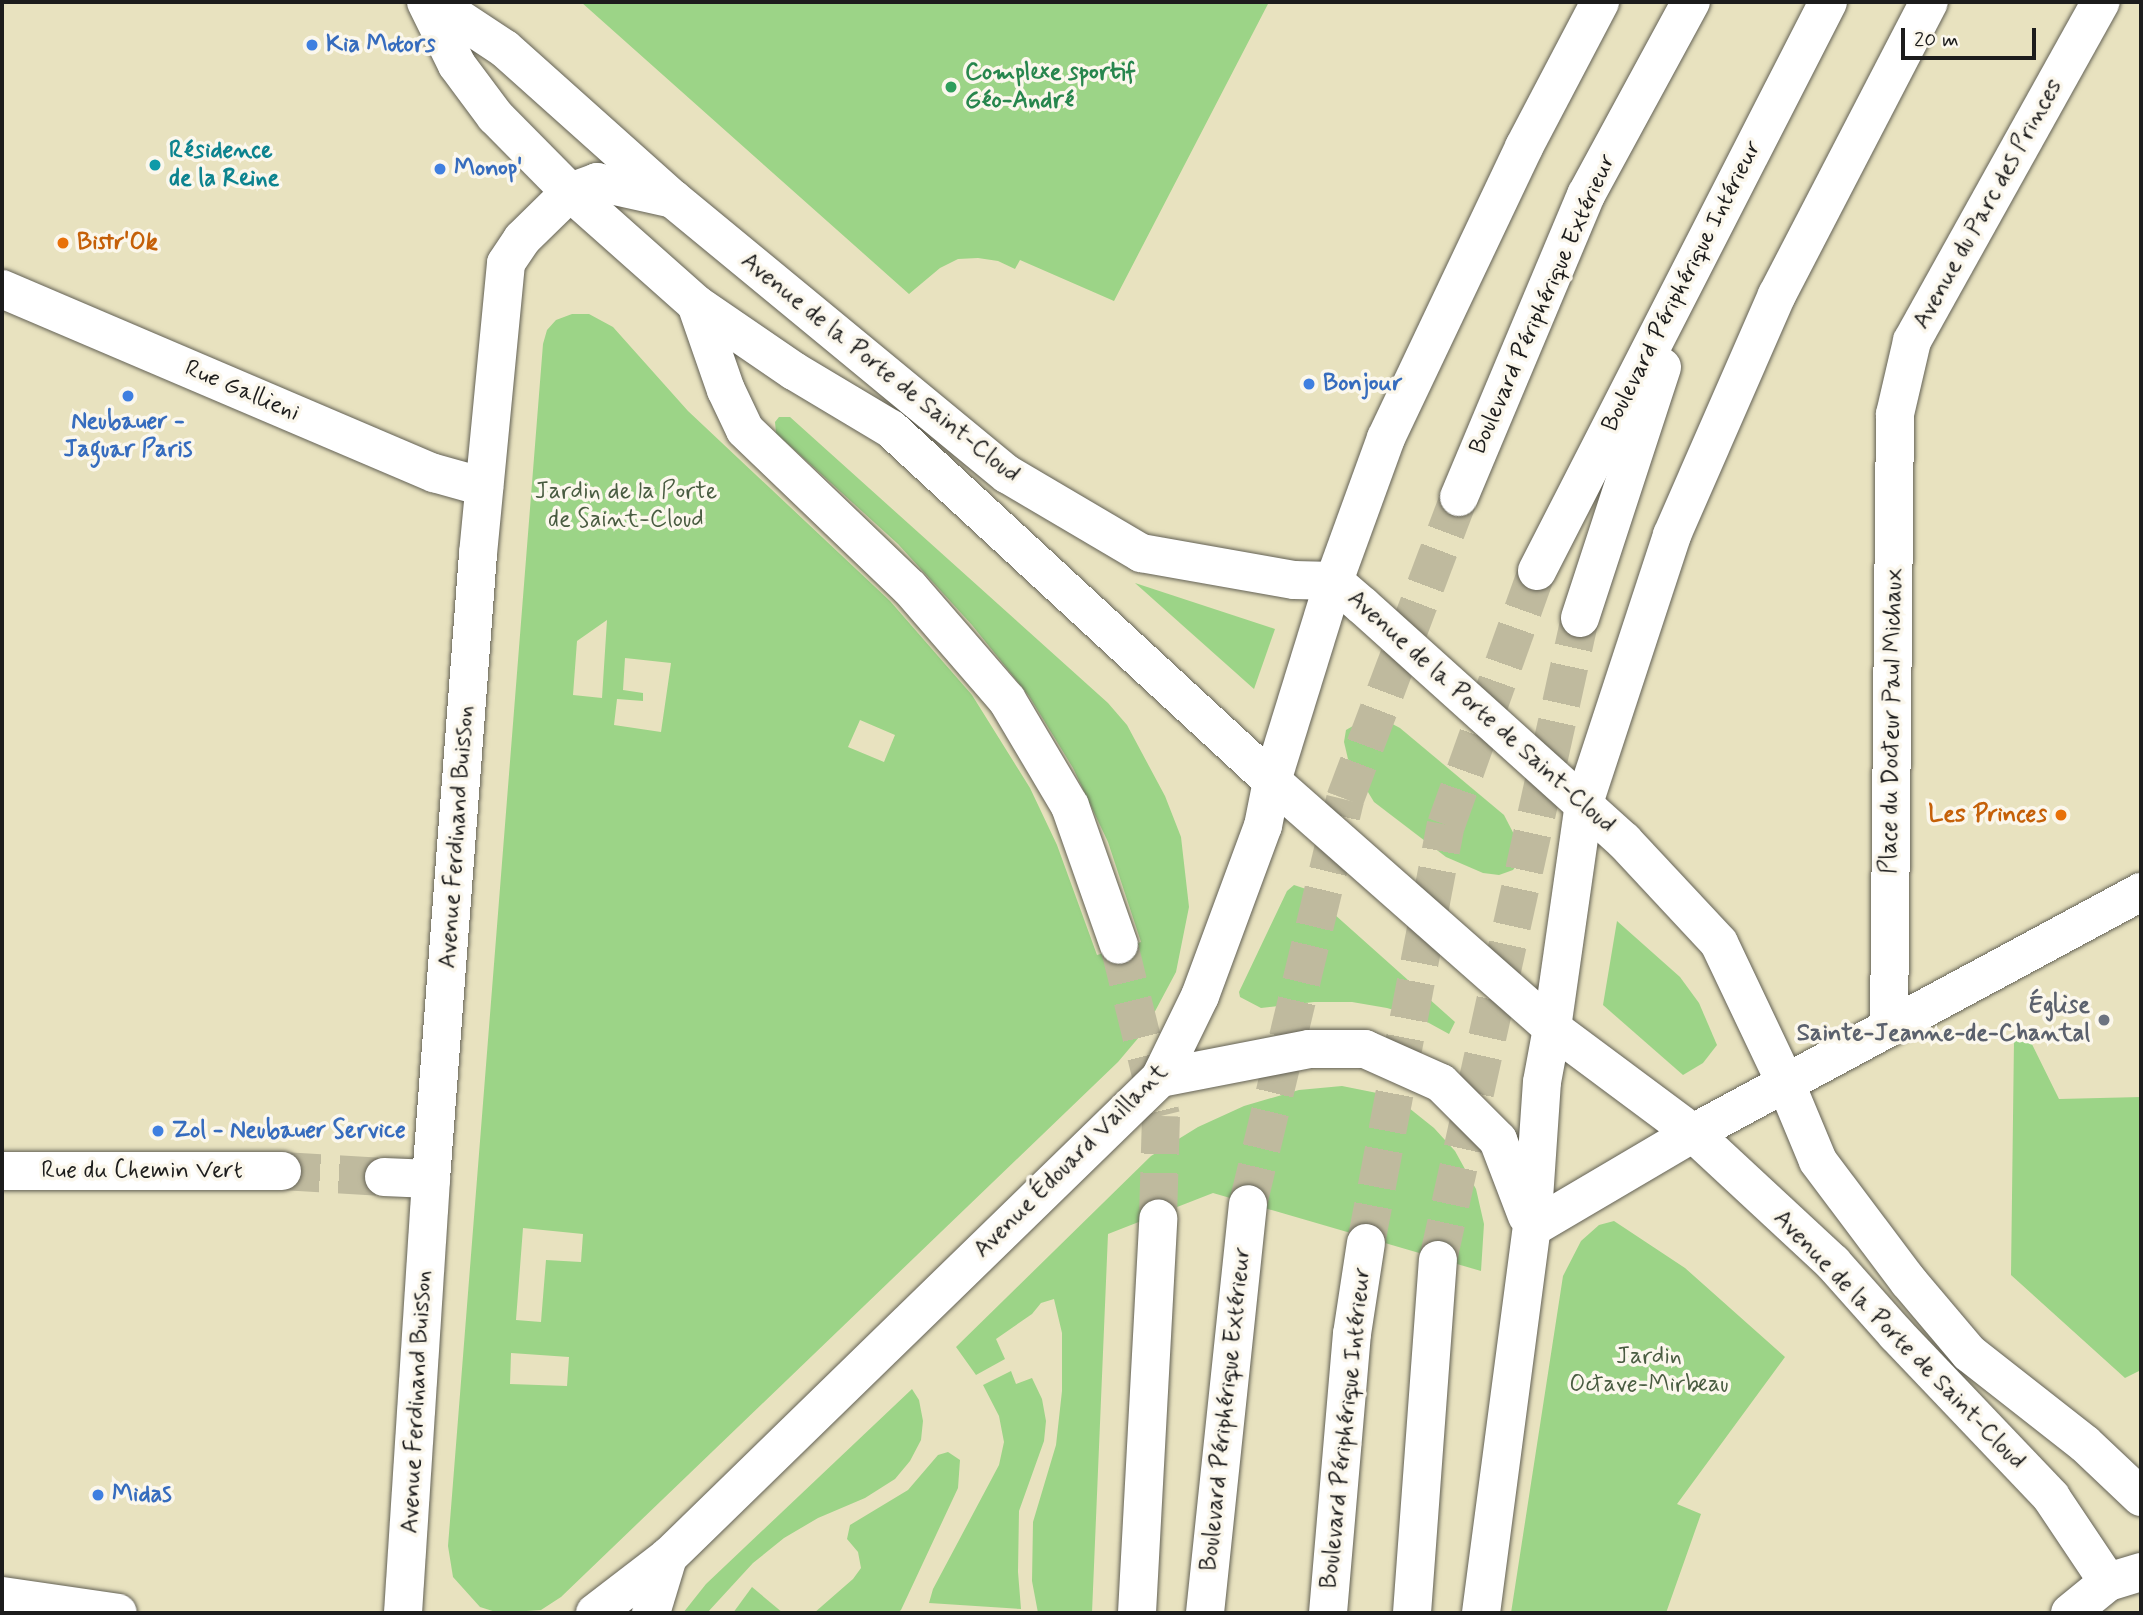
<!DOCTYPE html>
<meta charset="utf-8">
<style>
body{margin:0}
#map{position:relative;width:2143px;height:1615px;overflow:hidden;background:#e8e2bf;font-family:Mynerve,sans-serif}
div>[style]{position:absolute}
.green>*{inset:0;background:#9cd487}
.minor-tunnel>*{height:38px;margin-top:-19px;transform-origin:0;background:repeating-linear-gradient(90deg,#bfba9e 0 38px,transparent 0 57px)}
.trunk-tunnel>*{height:38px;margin-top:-19px;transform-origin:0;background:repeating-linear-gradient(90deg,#bfba9e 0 38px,transparent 0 57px)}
.roads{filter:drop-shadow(0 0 2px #636155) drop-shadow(0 0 2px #636155)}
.minor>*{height:38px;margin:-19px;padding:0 19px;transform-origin:19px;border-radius:19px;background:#fff}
.primary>*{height:38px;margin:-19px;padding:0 19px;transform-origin:19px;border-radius:19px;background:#fff}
.trunk>*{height:38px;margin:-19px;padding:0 19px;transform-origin:19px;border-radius:19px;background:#fff}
.dots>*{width:19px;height:19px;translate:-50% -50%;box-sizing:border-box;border:4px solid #fbf7ec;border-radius:50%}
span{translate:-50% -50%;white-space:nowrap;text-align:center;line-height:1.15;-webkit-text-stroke:7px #fbf7ec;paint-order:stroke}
.shop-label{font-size:24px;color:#366cbe;font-weight:700}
.left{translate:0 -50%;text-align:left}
.leisure-label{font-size:24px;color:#27864d;font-weight:700}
.culture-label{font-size:24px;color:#0d838f;font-weight:700}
.street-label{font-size:24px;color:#1c1c1c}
.food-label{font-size:24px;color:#c56008;font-weight:700}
.right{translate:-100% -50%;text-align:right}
.park-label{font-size:24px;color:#495c41}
.worship-label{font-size:24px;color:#5b616d;font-weight:700}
.frame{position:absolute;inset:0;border:4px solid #1c1c1c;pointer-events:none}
.scale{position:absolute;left:1901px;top:28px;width:135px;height:32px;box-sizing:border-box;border:4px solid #1c1c1c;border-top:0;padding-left:9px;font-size:21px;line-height:24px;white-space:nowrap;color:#1c1c1c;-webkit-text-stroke:5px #fbf7ec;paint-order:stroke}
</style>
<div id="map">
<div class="green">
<i style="clip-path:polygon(581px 2px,1269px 2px,1114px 301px,1020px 260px,1015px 269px,998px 261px,978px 258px,958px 259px,940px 268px,909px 294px)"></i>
<i style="clip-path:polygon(evenodd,572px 314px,589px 314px,613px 327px,688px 411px,890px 601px,972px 695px,1030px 788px,1057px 845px,1097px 955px,1141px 942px,1108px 842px,1073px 768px,1029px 696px,972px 625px,898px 544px,776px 433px,775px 422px,779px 417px,790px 417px,1108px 703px,1127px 725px,1165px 796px,1181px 837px,1189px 907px,1176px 972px,1145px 1030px,1118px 1062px,561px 1597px,541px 1610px,499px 1613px,480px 1607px,453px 1577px,448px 1546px,543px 344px,547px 330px,556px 320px,572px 314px,607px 620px,602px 698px,573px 695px,577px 641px,607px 620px,572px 314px,625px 658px,671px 663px,661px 732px,614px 725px,617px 699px,643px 701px,643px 693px,623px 690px,625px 658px,572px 314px,860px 720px,895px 735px,884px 762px,848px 747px,860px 720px,572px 314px,523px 1228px,583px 1234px,581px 1262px,546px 1260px,541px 1322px,516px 1320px,523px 1228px,572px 314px,511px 1353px,569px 1357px,567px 1386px,510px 1384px,511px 1353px)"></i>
<i style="clip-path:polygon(1135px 583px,1275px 629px,1254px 689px)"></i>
<i style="clip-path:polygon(1365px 719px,1383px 719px,1400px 728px,1504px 815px,1521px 848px,1521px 859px,1513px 870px,1499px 875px,1483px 873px,1446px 857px,1374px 802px,1348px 759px,1344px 742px,1346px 730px)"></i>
<i style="clip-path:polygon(1294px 885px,1306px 889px,1455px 1022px,1449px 1034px,1418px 1017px,1387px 1008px,1352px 1002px,1314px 1002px,1261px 1008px,1240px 997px,1239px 992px,1287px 891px)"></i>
<i style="clip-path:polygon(1617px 921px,1680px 977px,1699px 1003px,1717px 1045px,1703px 1063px,1683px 1075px,1603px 1005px)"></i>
<i style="clip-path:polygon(2026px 1032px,2059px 1099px,2141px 1097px,2141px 1370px,2125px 1378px,2011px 1275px,2014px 1039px)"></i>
<i style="clip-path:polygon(1342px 1086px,1377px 1093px,1409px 1108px,1434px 1128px,1455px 1151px,1476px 1189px,1484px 1224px,1481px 1271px,1213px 1193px,1108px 1234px,1092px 1613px,1038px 1613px,1032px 1581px,1033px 1522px,1056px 1445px,1062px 1391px,1062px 1333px,1054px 1299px,1041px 1303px,1032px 1314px,996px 1339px,1005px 1359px,976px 1375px,956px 1347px,1151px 1156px,1198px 1127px,1244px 1106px,1299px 1090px)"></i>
<i style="clip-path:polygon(1614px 1221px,1685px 1268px,1785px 1357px,1677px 1504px,1701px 1514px,1666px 1613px,1511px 1613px,1563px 1276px,1581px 1241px,1599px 1225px)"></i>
<i style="clip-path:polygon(1011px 1371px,1016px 1384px,1032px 1378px,1042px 1399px,1046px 1421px,1044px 1441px,1019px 1511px,1018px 1572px,1021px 1609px,929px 1603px,933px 1589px,999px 1465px,1004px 1442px,999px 1416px,983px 1385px)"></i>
<i style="clip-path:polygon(912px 1389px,919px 1400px,923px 1421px,921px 1440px,910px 1461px,895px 1479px,865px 1498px,818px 1518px,784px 1538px,753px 1563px,707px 1613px,683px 1613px,706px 1584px)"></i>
<i style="clip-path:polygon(948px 1452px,960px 1460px,958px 1488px,901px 1610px,897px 1613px,814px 1613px,853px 1579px,861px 1568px,858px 1552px,847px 1539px,850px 1525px,908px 1490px,938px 1455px)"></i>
<i style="clip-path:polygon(752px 1587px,783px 1613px,733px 1613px)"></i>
</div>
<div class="minor-tunnel">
<i style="left:282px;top:1171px;width:102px;rotate:3.4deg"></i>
</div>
<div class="trunk-tunnel">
<i style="left:1119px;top:945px;width:176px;rotate:76.2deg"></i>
<i style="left:1161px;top:1116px;width:103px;rotate:91.7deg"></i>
<i style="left:1248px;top:1204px;width:416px;rotate:-76.5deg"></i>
<i style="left:1345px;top:799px;width:323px;rotate:-69.3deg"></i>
<i style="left:1366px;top:1243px;width:426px;rotate:-79.2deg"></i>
<i style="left:1446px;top:825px;width:270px;rotate:-70.3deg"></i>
<i style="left:1438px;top:1260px;width:658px;rotate:-77.53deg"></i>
</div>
<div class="roads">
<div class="minor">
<i style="left:2px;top:289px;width:470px;rotate:23.1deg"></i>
<i style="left:434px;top:473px;width:52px;rotate:15.6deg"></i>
<i style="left:1889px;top:1027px;width:613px;rotate:-89.44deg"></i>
<i style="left:1895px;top:414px;width:75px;rotate:-76.9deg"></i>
<i style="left:1912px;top:341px;width:388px;rotate:-60.9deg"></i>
<i style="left:1693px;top:1133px;width:509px;rotate:-28.28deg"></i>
<i style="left:2px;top:1171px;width:280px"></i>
<i style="left:384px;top:1177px;width:47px;rotate:2.4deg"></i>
<i style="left:403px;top:1613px;width:435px;rotate:-86.3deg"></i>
<i style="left:431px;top:1179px;width:627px;rotate:-85.7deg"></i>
<i style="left:478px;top:554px;width:292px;rotate:-84.5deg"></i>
<i style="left:506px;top:263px;width:29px;rotate:-56deg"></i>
<i style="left:522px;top:239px;width:67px;rotate:-44.4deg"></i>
<i style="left:570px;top:192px;width:29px;rotate:-20deg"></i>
<i style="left:597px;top:182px;width:78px;rotate:12.6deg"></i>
</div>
<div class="primary">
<i style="left:426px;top:2px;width:70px;rotate:63.8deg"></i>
<i style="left:457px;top:65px;width:64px;rotate:53.3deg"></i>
<i style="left:495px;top:116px;width:107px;rotate:45.4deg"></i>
<i style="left:570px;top:192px;width:169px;rotate:41.6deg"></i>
<i style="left:696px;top:304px;width:119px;rotate:34.4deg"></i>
<i style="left:794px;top:371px;width:113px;rotate:30.9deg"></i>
<i style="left:891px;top:429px;width:519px;rotate:42.73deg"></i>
<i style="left:1272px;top:781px;width:373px;rotate:41.4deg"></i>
<i style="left:1552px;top:1028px;width:176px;rotate:36.7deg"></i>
<i style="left:1693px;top:1133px;width:191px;rotate:42.9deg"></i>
<i style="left:1833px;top:1263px;width:95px;rotate:48.4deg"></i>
<i style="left:1896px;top:1334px;width:225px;rotate:46.4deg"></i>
<i style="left:2051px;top:1497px;width:102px;rotate:56.2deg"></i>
<i style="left:434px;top:2px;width:85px;rotate:33.5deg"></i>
<i style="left:505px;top:49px;width:225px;rotate:41.8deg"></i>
<i style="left:673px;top:199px;width:433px;rotate:39.5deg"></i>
<i style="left:1007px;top:474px;width:156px;rotate:30.5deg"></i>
<i style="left:1141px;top:553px;width:155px;rotate:10deg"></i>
<i style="left:1294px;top:580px;width:40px;rotate:1.4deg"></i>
<i style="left:1334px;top:581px;width:38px;rotate:41deg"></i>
<i style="left:1363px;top:606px;width:351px;rotate:42deg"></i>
<i style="left:1624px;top:841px;width:139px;rotate:47deg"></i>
<i style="left:1719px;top:943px;width:156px;rotate:64.6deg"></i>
<i style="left:1786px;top:1084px;width:83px;rotate:67.4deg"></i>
<i style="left:1818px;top:1161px;width:151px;rotate:53.1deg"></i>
<i style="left:1909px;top:1282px;width:93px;rotate:49.8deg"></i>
<i style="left:1969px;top:1353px;width:147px;rotate:38.1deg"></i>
<i style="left:2085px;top:1444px;width:77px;rotate:43.4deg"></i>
<i style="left:1552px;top:1028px;width:227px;rotate:-81.9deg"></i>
<i style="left:2px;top:1596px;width:117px;rotate:8.3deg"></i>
<i style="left:595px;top:1613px;width:92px;rotate:-37.5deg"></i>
<i style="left:668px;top:1557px;width:687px;rotate:-44.23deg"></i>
<i style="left:1160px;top:1078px;width:91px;rotate:-64deg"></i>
<i style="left:1200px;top:996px;width:181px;rotate:-69.7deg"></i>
<i style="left:1263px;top:826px;width:46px;rotate:-78.7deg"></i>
<i style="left:1272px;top:781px;width:209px;rotate:-72.8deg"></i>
<i style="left:651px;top:1613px;width:59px;rotate:-73.1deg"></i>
<i style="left:2070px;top:1613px;width:49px;rotate:-39.2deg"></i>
<i style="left:2108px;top:1582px;width:34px;rotate:-17deg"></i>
</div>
<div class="trunk">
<i style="left:696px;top:304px;width:91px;rotate:70.8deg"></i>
<i style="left:726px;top:390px;width:44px;rotate:64.6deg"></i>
<i style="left:745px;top:430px;width:228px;rotate:43.8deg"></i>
<i style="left:910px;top:588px;width:148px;rotate:49.1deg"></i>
<i style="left:1007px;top:700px;width:123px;rotate:59.3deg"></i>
<i style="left:1070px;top:806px;width:147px;rotate:70.6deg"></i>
<i style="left:1459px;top:497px;width:328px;rotate:-67.2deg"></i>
<i style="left:1586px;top:195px;width:220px;rotate:-61.5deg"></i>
<i style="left:1537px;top:571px;width:639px;rotate:-62.91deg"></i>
<i style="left:1334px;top:581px;width:152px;rotate:-70deg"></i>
<i style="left:1386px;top:438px;width:322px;rotate:-64.6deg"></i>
<i style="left:1524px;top:147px;width:164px;rotate:-62.3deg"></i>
<i style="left:1580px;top:618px;width:264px;rotate:-71.9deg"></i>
<i style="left:1584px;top:803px;width:282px;rotate:-71.8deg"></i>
<i style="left:1672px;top:535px;width:262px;rotate:-66.4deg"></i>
<i style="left:1777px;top:295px;width:330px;rotate:-62.6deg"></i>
<i style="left:1160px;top:1078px;width:152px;rotate:-11deg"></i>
<i style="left:1309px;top:1049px;width:56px"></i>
<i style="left:1365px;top:1049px;width:83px;rotate:24.1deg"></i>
<i style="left:1441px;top:1083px;width:81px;rotate:45deg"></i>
<i style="left:1498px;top:1140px;width:81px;rotate:69.1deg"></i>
<i style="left:1532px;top:1228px;width:187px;rotate:-30.5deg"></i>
<i style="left:1137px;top:1613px;width:395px;rotate:-86.9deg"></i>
<i style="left:1205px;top:1613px;width:411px;rotate:-84deg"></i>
<i style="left:1328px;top:1613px;width:280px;rotate:-85.1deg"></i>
<i style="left:1352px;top:1334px;width:92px;rotate:-81.3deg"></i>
<i style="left:1412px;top:1613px;width:354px;rotate:-85.8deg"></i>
<i style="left:1481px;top:1613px;width:388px;rotate:-82.5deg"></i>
<i style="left:1532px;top:1228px;width:146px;rotate:-86.1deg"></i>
<i style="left:1542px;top:1082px;width:55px;rotate:-79.5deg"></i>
</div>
</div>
<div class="dots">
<i style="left:312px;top:45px;background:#3f7fe0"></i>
<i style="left:951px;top:87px;background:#2e9e5b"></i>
<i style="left:155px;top:165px;background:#0f9aa8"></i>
<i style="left:440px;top:169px;background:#3f7fe0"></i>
<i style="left:63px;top:243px;background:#e8710a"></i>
<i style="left:1309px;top:384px;background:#3f7fe0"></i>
<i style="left:128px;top:396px;background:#3f7fe0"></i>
<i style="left:2061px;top:815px;background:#e8710a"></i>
<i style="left:2104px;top:1020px;background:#6b7280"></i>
<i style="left:158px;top:1131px;background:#3f7fe0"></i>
<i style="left:98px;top:1495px;background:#3f7fe0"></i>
</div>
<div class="shop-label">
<span class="left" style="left:326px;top:45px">Kia Motors</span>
<span class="left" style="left:454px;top:169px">Monop'</span>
<span class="left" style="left:1323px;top:384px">Bonjour</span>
<span style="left:128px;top:436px">Neubauer -<br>Jaguar Paris</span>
<span class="left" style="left:172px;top:1131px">Zol - Neubauer Service</span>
<span class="left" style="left:112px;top:1495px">Midas</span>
</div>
<div class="leisure-label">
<span class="left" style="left:965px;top:87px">Complexe sportif<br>Géo-André</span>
</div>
<div class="culture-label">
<span class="left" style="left:169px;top:165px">Résidence<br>de la Reine</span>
</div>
<div class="street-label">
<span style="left:1988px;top:204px;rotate:-61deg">Avenue du Parc des Princes</span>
<span style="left:1682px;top:286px;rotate:-63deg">Boulevard Périphérique Intérieur</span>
<span style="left:1543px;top:304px;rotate:-66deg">Boulevard Périphérique Extérieur</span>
<span style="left:880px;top:368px;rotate:39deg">Avenue de la Porte de Saint-Cloud</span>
<span style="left:242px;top:391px;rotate:23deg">Rue Gallieni</span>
<span style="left:1481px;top:712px;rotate:42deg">Avenue de la Porte de Saint-Cloud</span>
<span style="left:1892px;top:721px;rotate:-89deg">Place du Docteur Paul Michaux</span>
<span style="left:457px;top:837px;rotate:-86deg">Avenue Ferdinand Buisson</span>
<span style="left:1071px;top:1161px;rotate:-45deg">Avenue Édouard Vaillant</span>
<span style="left:142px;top:1171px">Rue du Chemin Vert</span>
<span style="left:1899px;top:1340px;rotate:46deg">Avenue de la Porte de Saint-Cloud</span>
<span style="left:417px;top:1402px;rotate:-87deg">Avenue Ferdinand Buisson</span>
<span style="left:1226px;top:1409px;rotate:-84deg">Boulevard Périphérique Extérieur</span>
<span style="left:1346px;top:1428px;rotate:-84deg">Boulevard Périphérique Intérieur</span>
</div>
<div class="food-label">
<span class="left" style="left:77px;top:243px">Bistr'Ok</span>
<span class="right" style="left:2047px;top:815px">Les Princes</span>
</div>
<div class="park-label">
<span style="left:626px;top:506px">Jardin de la Porte<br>de Saint-Cloud</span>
<span style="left:1649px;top:1371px">Jardin<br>Octave-Mirbeau</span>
</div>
<div class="worship-label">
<span class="right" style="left:2090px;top:1020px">Église<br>Sainte-Jeanne-de-Chantal</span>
</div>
<div class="frame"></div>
<div class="scale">20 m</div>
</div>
